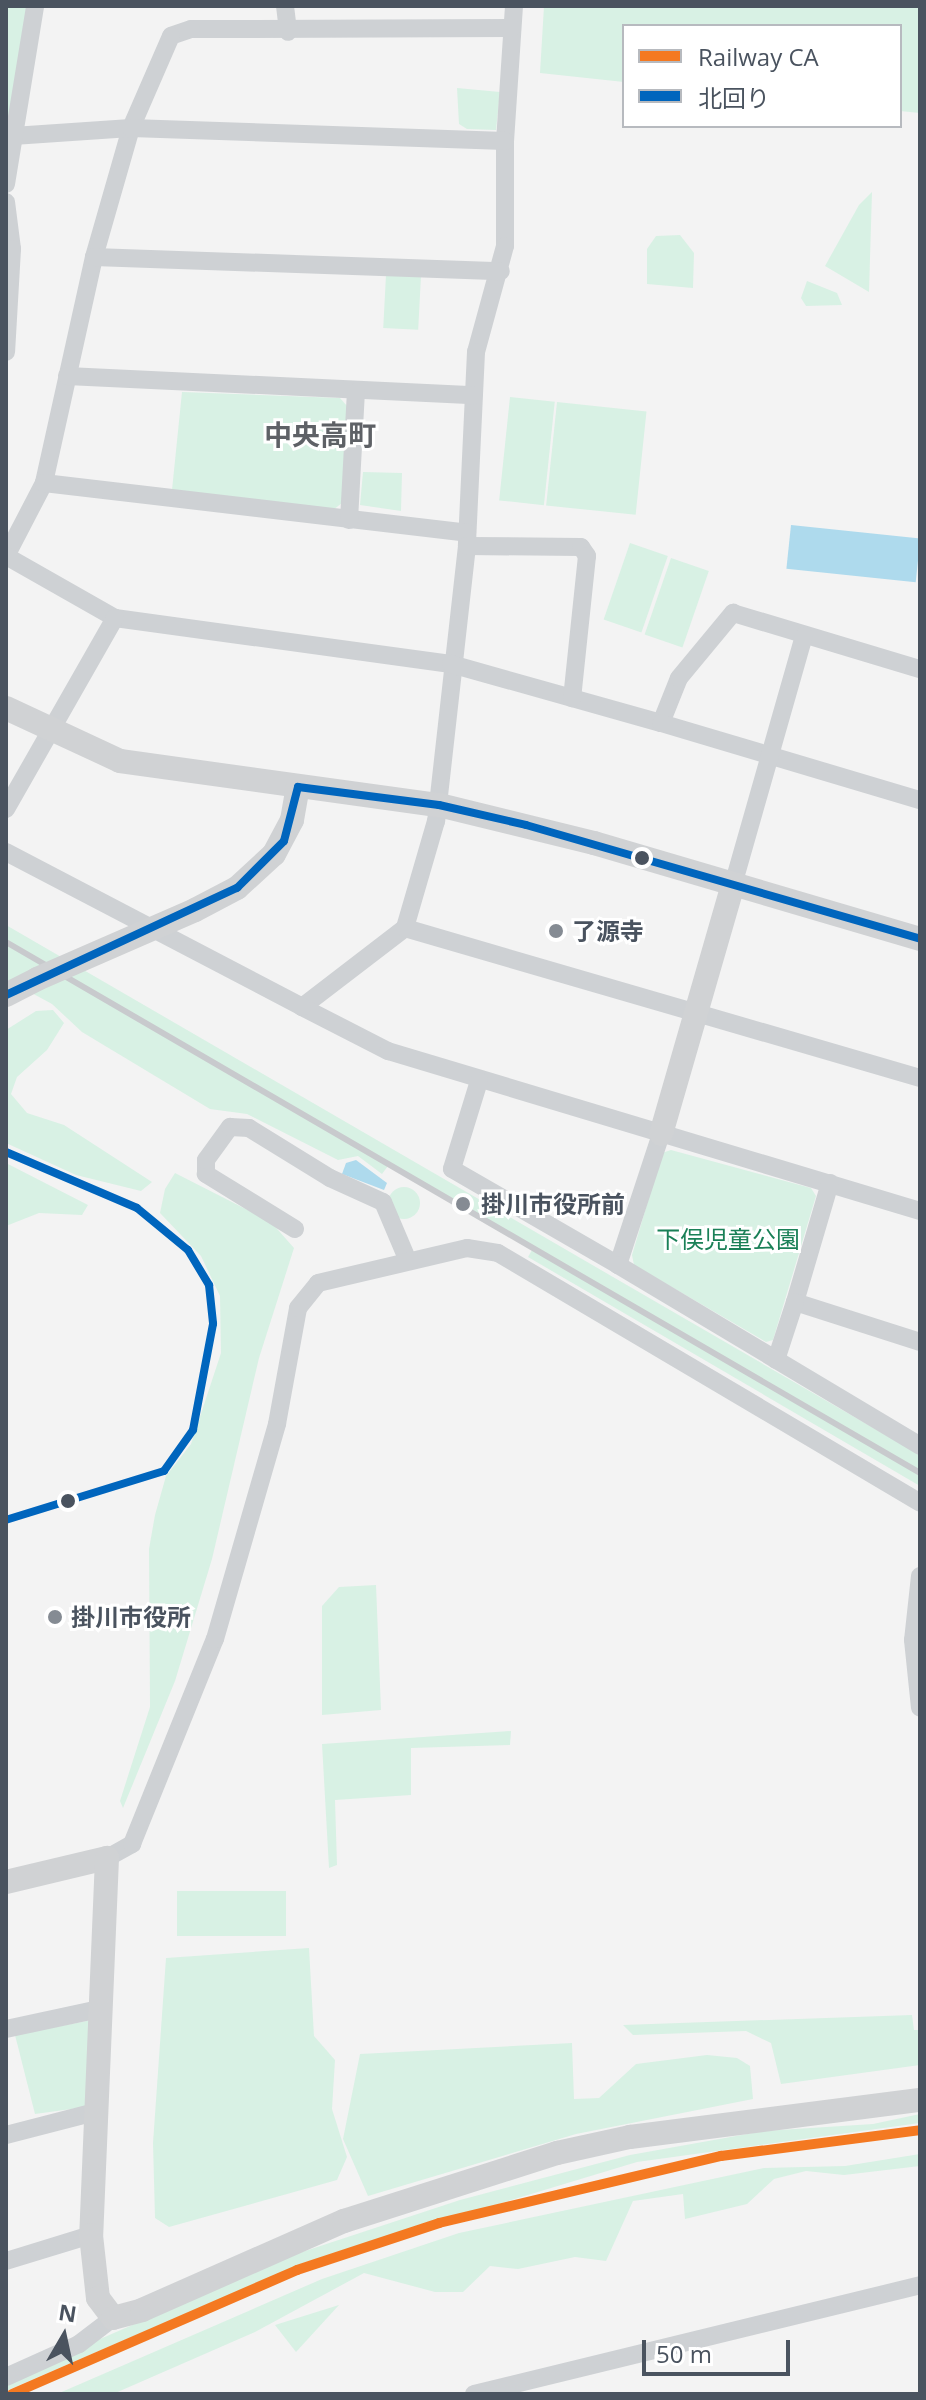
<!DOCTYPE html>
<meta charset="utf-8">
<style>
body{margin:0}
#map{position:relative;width:926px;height:2400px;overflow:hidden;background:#f3f3f3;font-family:"Open Sans","Noto Sans JP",sans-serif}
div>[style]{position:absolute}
.green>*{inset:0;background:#d8f1e4;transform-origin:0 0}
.round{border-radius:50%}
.water>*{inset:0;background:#aedaed;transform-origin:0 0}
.street>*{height:18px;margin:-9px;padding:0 9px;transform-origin:9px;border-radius:9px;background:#ced1d4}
.secondary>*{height:24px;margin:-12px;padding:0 12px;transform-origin:12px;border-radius:12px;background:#d0d2d4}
.rail>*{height:6px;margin:-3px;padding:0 3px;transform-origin:3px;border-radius:3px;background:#c8cacd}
.secondary-bridge>*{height:24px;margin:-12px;padding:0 12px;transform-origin:12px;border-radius:12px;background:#d0d2d4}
.bus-1>*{height:8px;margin:-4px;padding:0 4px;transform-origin:4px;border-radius:4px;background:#0065bd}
.rail-1>*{height:10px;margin:-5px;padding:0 5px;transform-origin:5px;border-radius:5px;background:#f47921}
.dots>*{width:22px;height:22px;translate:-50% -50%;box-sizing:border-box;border:4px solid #fff;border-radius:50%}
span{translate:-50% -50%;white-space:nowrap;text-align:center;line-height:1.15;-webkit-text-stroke:6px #fff;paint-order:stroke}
.poi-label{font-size:24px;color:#4a535f;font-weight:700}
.left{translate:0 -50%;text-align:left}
.park-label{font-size:24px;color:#1a8057}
.quarter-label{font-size:28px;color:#5e6166;font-weight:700}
.frame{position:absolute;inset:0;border:8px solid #4a535f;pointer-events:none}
.legend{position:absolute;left:622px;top:24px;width:280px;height:104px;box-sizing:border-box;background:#fff;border:2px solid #b7babf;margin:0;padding:10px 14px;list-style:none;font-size:24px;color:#4a535f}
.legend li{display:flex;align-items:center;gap:16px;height:40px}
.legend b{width:40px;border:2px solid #b7babf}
.north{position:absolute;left:24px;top:2296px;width:80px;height:80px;-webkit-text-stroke:6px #fff;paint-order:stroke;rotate:9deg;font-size:22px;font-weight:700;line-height:32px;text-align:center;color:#4a535f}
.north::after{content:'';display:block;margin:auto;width:28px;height:36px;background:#4a535f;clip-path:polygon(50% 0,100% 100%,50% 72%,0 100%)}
.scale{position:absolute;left:642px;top:2340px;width:148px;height:36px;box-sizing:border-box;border:4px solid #4a535f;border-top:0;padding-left:10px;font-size:24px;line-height:28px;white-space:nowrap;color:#4a535f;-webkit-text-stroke:6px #fff;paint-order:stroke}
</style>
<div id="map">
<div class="green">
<i style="clip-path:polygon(6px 6px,35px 6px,6px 183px)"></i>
<i style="clip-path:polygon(544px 6px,920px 6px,920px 113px,900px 111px,900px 26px,624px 26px,624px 82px,540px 73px)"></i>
<i style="clip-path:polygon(457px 88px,500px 92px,496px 130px,467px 129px,459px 124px)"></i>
<i style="clip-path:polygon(872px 192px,869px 292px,825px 266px,859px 205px)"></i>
<i style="clip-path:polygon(680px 235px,694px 253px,693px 288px,647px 284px,647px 249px,656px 236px)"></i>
<i style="left:386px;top:275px;width:35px;height:53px;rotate:3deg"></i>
<i style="clip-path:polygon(807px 281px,837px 293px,842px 305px,806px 306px,801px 298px)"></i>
<i style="clip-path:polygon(182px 392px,340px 398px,347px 406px,342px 503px,333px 510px,172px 490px)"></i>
<i style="left:510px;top:397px;width:45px;height:104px;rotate:6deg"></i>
<i style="left:557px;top:402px;width:90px;height:104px;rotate:6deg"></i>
<i style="clip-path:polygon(363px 472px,402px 473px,401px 511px,360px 505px)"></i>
<i style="left:630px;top:543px;width:40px;height:81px;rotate:19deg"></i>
<i style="left:671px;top:558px;width:40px;height:81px;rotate:19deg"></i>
<i style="clip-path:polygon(6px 925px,920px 1455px,920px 1486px,528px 1257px,532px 1250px,388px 1166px,382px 1174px,358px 1156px,338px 1160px,247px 1114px,210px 1109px,82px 1032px,52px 1004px,6px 979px)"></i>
<i style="clip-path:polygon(53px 1010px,64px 1023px,47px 1050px,17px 1077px,11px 1094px,27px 1113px,64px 1125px,152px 1182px,141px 1191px,76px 1175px,6px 1143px,6px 1030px,36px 1011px)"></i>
<i style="clip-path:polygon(671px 1150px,811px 1188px,816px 1196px,773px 1340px,766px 1342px,634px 1265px,632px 1255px,662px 1153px)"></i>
<i style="clip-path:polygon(6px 1163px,88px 1205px,82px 1215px,39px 1213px,6px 1226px)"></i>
<i style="clip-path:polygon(175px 1173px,271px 1222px,294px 1248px,259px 1358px,212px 1559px,175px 1681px,123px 1808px,120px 1801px,150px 1707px,149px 1549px,155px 1515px,166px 1476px,191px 1444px,221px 1353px,220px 1296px,201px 1256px,160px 1213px,165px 1189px)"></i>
<i class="round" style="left:388px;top:1187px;width:32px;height:32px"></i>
<i style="clip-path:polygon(376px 1585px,381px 1710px,322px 1715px,322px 1606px,339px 1587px)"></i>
<i style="clip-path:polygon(511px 1731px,510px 1745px,411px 1748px,411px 1795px,335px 1800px,337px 1865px,329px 1868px,322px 1744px)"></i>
<i style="left:286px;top:1891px;width:45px;height:109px;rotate:90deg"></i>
<i style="clip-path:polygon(309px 1948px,314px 2036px,335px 2060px,332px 2109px,347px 2157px,337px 2180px,169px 2227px,155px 2218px,153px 2143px,166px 1958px)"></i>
<i style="clip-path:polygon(912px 2015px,914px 2030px,920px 2030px,920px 2065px,781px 2084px,771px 2043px,746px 2031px,633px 2035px,623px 2025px)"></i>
<i style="clip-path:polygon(92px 2020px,86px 2107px,35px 2114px,15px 2035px)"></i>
<i style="clip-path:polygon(572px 2043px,574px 2099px,599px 2098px,636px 2064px,707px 2055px,737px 2058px,750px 2066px,753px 2099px,576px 2134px,368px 2196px,343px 2139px,360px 2054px)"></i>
<i style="clip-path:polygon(920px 2114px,920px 2123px,637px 2162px,303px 2263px,6px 2391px,6px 2383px,68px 2353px,293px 2255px,460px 2200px,630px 2155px,764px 2131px,873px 2124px)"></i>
<i style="clip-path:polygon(920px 2154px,920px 2166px,844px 2175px,806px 2171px,774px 2179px,747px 2204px,685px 2219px,683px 2194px,633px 2201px,606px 2261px,575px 2257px,518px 2269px,490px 2266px,463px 2292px,435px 2292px,364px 2273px,255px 2332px,113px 2394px,57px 2394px,322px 2279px,459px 2233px,764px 2168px,845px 2166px)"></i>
<i style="clip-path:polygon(339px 2305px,296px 2352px,275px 2325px)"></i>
</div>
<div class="water">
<i style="left:791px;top:525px;width:130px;height:44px;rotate:6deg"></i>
<i style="clip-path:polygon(356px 1160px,387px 1183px,384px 1190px,342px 1174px,346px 1163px)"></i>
</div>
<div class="street">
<i style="left:285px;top:6px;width:26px;rotate:83deg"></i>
<i style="left:514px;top:6px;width:135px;rotate:93.8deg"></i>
<i style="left:505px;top:141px;width:105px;rotate:90deg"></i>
<i style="left:505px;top:246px;width:110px;rotate:105.3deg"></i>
<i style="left:476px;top:352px;width:194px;rotate:92.7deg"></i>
<i style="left:467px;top:546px;width:277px;rotate:96.4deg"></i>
<i style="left:436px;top:821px;width:111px;rotate:106.2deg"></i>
<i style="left:405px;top:928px;width:130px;rotate:142.5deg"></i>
<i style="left:302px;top:1007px;width:97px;rotate:27.1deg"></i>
<i style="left:388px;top:1051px;width:556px;rotate:16.74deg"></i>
<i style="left:512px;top:28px;width:321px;rotate:179.8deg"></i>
<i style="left:191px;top:29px;width:21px;rotate:161deg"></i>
<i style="left:171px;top:36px;width:100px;rotate:113.5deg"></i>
<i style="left:131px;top:128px;width:134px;rotate:106deg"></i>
<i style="left:94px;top:257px;width:231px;rotate:102.5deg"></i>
<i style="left:44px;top:483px;width:82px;rotate:117.5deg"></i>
<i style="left:6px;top:556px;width:125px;rotate:29.6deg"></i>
<i style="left:115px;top:618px;width:339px;rotate:7.8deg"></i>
<i style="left:451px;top:664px;width:218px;rotate:15.7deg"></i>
<i style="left:661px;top:723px;width:48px;rotate:-68.2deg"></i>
<i style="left:679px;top:678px;width:85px;rotate:-50.3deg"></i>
<i style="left:733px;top:613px;width:195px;rotate:16.7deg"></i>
<i style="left:13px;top:136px;width:118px;rotate:-3.9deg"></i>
<i style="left:131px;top:128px;width:374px;rotate:2deg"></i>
<i style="left:6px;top:184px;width:180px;rotate:-80.7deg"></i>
<i style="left:6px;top:202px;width:47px;rotate:82.7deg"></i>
<i style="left:12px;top:249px;width:103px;rotate:93.3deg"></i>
<i style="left:94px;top:257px;width:407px;rotate:2deg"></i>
<i style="left:67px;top:376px;width:407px;rotate:2.7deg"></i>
<i style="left:44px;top:483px;width:426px;rotate:6.7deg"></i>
<i style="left:349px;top:520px;width:128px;rotate:-86.9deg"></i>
<i style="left:467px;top:546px;width:114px;rotate:0.5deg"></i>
<i style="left:581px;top:547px;width:11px;rotate:56deg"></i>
<i style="left:587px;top:556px;width:143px;rotate:96deg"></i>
<i style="left:661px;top:723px;width:270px;rotate:16.6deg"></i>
<i style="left:6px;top:809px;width:220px;rotate:-60.3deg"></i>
<i style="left:6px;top:852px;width:334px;rotate:27.6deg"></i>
<i style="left:733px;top:885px;width:259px;rotate:-74.1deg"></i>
<i style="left:405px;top:928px;width:536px;rotate:16.24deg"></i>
<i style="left:479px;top:1081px;width:92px;rotate:107.1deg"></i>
<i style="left:452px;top:1169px;width:192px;rotate:30deg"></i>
<i style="left:661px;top:1134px;width:138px;rotate:108.2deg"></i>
<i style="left:618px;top:1265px;width:352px;rotate:30.9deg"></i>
<i style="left:830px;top:1183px;width:124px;rotate:106.4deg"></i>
<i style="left:795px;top:1302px;width:131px;rotate:17.7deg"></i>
<i style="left:295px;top:1229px;width:105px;rotate:-148.3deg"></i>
<i style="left:206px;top:1174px;width:14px;rotate:-90deg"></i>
<i style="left:206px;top:1160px;width:41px;rotate:-54deg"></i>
<i style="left:230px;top:1127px;width:19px;rotate:3deg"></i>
<i style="left:249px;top:1128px;width:95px;rotate:31.7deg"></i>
<i style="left:330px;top:1178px;width:58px;rotate:24.4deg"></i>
<i style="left:383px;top:1202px;width:64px;rotate:67deg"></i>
<i style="left:776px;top:1360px;width:61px;rotate:-71.9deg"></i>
<i style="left:920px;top:1576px;width:64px;rotate:96.2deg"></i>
<i style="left:913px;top:1640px;width:68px;rotate:84.1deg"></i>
<i style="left:107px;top:1858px;width:29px;rotate:-29deg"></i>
<i style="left:132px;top:1844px;width:221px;rotate:-68deg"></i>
<i style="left:215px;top:1639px;width:224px;rotate:-73.9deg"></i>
<i style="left:277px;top:1424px;width:118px;rotate:-79.7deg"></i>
<i style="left:298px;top:1308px;width:32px;rotate:-51deg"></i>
<i style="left:318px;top:1283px;width:153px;rotate:-13.2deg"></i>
<i style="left:467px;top:1248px;width:31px;rotate:9deg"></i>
<i style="left:498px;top:1253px;width:490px;rotate:30.6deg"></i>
<i style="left:6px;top:2029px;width:95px;rotate:-12.1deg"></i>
<i style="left:6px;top:2135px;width:92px;rotate:-14.5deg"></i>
<i style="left:6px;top:2261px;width:89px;rotate:-17deg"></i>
<i style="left:6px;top:2377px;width:80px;rotate:-24.3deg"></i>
<i style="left:79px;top:2344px;width:43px;rotate:-37.4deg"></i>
<i style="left:474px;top:2394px;width:459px;rotate:-13.7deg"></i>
</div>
<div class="secondary">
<i style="left:6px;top:708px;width:126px;rotate:24.9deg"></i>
<i style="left:120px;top:761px;width:322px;rotate:7.9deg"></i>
<i style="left:439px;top:805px;width:160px;rotate:13.8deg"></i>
<i style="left:594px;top:843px;width:340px;rotate:16.4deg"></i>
<i style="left:195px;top:910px;width:47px;rotate:-27.6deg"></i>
<i style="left:237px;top:888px;width:50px;rotate:-42.6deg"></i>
<i style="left:274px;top:854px;width:38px;rotate:-62deg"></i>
<i style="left:292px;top:820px;width:34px;rotate:-80deg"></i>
<i style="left:6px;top:995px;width:35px;rotate:-27deg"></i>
<i style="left:661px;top:1134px;width:259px;rotate:-73.9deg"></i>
<i style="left:6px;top:1882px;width:104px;rotate:-13.4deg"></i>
<i style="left:107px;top:1858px;width:377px;rotate:92.4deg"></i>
<i style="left:91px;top:2235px;width:63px;rotate:83.7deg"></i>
<i style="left:98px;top:2298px;width:25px;rotate:53deg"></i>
<i style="left:113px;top:2318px;width:30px;rotate:-15deg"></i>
<i style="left:142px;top:2310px;width:221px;rotate:-23.8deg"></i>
<i style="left:344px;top:2221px;width:224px;rotate:-17.7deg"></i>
<i style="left:557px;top:2153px;width:75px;rotate:-12.4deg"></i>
<i style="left:630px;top:2137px;width:292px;rotate:-7.3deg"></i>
</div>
<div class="rail">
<i style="left:6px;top:942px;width:1057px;rotate:30.15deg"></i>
</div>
<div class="secondary-bridge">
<i style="left:37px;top:979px;width:172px;rotate:-23.6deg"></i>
</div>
<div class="bus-1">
<i style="left:6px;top:995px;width:255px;rotate:-24.9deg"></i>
<i style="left:237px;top:888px;width:66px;rotate:-45deg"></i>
<i style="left:284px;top:841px;width:56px;rotate:-75.5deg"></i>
<i style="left:298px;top:787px;width:142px;rotate:7.3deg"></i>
<i style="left:439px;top:805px;width:89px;rotate:12.9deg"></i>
<i style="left:526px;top:825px;width:410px;rotate:16.1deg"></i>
<i style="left:6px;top:1152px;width:142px;rotate:23.1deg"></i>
<i style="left:137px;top:1208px;width:66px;rotate:39.5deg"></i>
<i style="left:188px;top:1250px;width:41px;rotate:59deg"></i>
<i style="left:209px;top:1285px;width:39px;rotate:84deg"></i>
<i style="left:213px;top:1324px;width:108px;rotate:100.7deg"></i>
<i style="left:193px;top:1430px;width:50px;rotate:125.3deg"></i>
<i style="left:164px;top:1471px;width:165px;rotate:162.8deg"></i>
</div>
<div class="rail-1">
<i style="left:12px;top:2394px;width:311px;rotate:-23.5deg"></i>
<i style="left:297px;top:2270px;width:150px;rotate:-18.3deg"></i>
<i style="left:439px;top:2223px;width:290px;rotate:-13.4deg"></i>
<i style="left:721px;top:2156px;width:201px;rotate:-7.4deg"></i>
</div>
<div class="dots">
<i style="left:642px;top:858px;background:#4a535f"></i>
<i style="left:556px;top:931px;background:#858b93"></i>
<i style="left:463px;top:1204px;background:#858b93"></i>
<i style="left:68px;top:1501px;background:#4a535f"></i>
<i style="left:55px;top:1617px;background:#858b93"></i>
</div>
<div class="poi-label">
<span class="left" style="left:572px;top:931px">了源寺</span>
<span class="left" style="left:481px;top:1204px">掛川市役所前</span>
<span class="left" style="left:71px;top:1617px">掛川市役所</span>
</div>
<div class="park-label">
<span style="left:728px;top:1239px">下俣児童公園</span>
</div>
<div class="quarter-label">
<span style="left:320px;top:434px">中央高町</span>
</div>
<div class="frame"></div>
<ul class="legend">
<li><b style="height:10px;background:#f47921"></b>Railway CA</li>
<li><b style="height:10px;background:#0065bd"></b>北回り</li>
</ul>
<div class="north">N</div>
<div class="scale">50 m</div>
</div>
